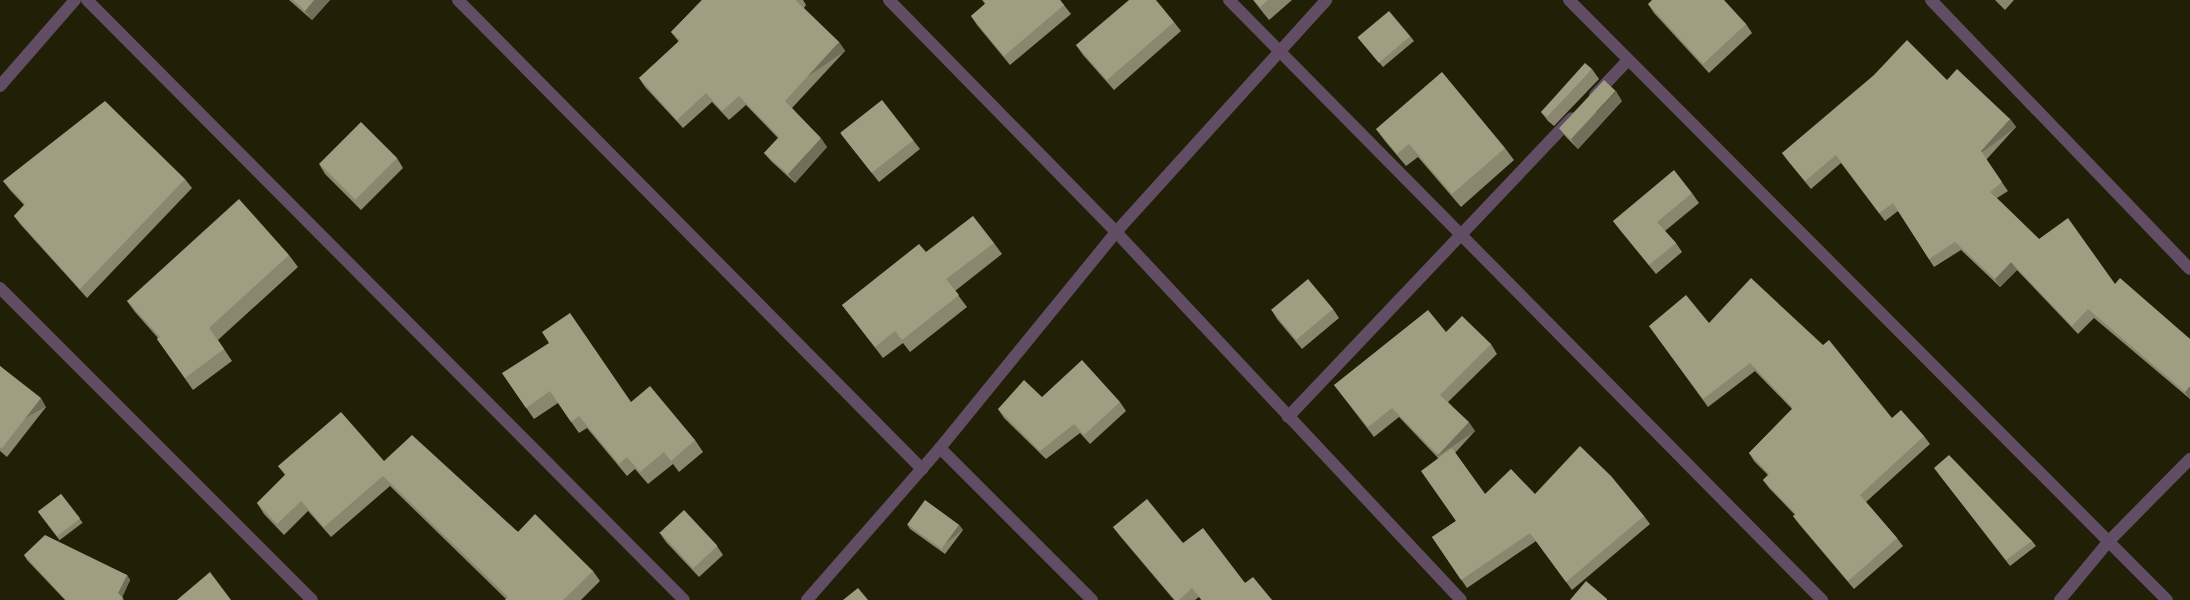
<!DOCTYPE html>
<style>
body{margin:0}
#map{position:relative;width:2190px;height:600px;overflow:hidden;background:#211f06;font-family:Montserrat,sans-serif}
div>[style]{position:absolute}
.street>*{height:12px;margin:-6px;padding:0 6px;transform-origin:6px;border-radius:6px;background:#614d64}
.wall>*{inset:0;background:#89886f;transform-origin:0 0}
.shaded-wall>*{inset:0;background:#6f6f5a;transform-origin:0 0}
.building>*{inset:0;background:#9f9e81;transform-origin:0 0}
span{translate:-50% -50%;white-space:nowrap;text-align:center;line-height:1.15;-webkit-text-stroke:5px #090902;paint-order:stroke}
</style>
<div id="map">
<div class="street">
<i style="left:87px;top:0;width:846px;rotate:45.14deg"></i>
<i style="left:458px;top:0;width:660px;rotate:45.31deg"></i>
<i style="left:889px;top:0;width:325px;rotate:45.6deg"></i>
<i style="left:1116px;top:232px;width:504px;rotate:46.85deg"></i>
<i style="left:1229px;top:0;width:844px;rotate:45.34deg"></i>
<i style="left:1569px;top:0;width:847px;rotate:45.1deg"></i>
<i style="left:1931px;top:0;width:373px;rotate:46.1deg"></i>
<i style="left:0;top:86px;width:114px;rotate:-48.9deg"></i>
<i style="left:1595px;top:95px;width:47px;rotate:-46.7deg"></i>
<i style="left:0;top:288px;width:441px;rotate:45deg"></i>
<i style="left:1288px;top:417px;width:412px;rotate:-46.5deg"></i>
<i style="left:940px;top:448px;width:215px;rotate:45deg"></i>
<i style="left:807px;top:600px;width:202px;rotate:-48.8deg"></i>
<i style="left:940px;top:448px;width:279px;rotate:-50.8deg"></i>
<i style="left:1116px;top:232px;width:313px;rotate:-47.8deg"></i>
<i style="left:2060px;top:600px;width:77px;rotate:-50.3deg"></i>
<i style="left:2109px;top:541px;width:115px;rotate:-45.4deg"></i>
</div>
<div class="wall">
<i style="clip-path:polygon(289px 0,330px 0,312px 20px)"></i>
<i style="clip-path:polygon(702px 0,803px 0,806px 5px,804px 8px,839px 42px,845px 51px,792px 108px,827px 147px,795px 183px,771px 161px,764px 153px,778px 138px,746px 105px,729px 120px,712px 102px,683px 128px,645px 87px,639px 78px,679px 42px,671px 32px)"></i>
<i style="clip-path:polygon(982px 0,1060px 0,1071px 14px,1010px 65px,977px 25px,971px 16px,985px 4px)"></i>
<i style="clip-path:polygon(1253px 0,1292px 0,1269px 20px)"></i>
<i style="clip-path:polygon(1995px 0,2014px 0,2005px 10px)"></i>
<i style="clip-path:polygon(1648px 4px,1746px 24px,1752px 33px,1709px 73px,1654px 13px)"></i>
<i style="clip-path:polygon(1174px 22px,1181px 31px,1114px 90px,1083px 55px,1076px 45px)"></i>
<i style="clip-path:polygon(1410px 36px,1414px 41px,1383px 67px,1358px 38px)"></i>
<i style="clip-path:polygon(1592px 69px,1599px 79px,1554px 126px,1548px 121px,1541px 112px)"></i>
<i style="clip-path:polygon(1947px 80px,2010px 119px,2016px 127px,1986px 160px,2008px 191px,1997px 198px,2039px 239px,2115px 284px,2190px 339px,2190px 399px,2094px 318px,2078px 334px,2017px 270px,2000px 287px,1961px 250px,1934px 267px,1898px 211px,1885px 221px,1841px 163px,1811px 189px,1788px 161px,1782px 153px)"></i>
<i style="clip-path:polygon(1622px 101px,1578px 149px,1566px 137px,1559px 128px)"></i>
<i style="clip-path:polygon(1376px 129px,1505px 148px,1514px 160px,1461px 207px,1418px 157px,1406px 166px,1385px 141px)"></i>
<i style="clip-path:polygon(841px 134px,913px 140px,920px 149px,879px 182px,848px 143px)"></i>
<i style="clip-path:polygon(397px 158px,403px 168px,361px 210px,325px 174px,319px 164px)"></i>
<i style="clip-path:polygon(185px 179px,192px 188px,87px 298px,21px 225px,14px 216px,24px 205px,10px 190px,3px 181px)"></i>
<i style="clip-path:polygon(1692px 193px,1699px 203px,1665px 231px,1676px 243px,1682px 252px,1656px 274px,1620px 230px,1613px 221px)"></i>
<i style="clip-path:polygon(994px 243px,1002px 254px,955px 291px,967px 307px,910px 352px,903px 343px,883px 358px,842px 305px,926px 252px)"></i>
<i style="clip-path:polygon(289px 255px,298px 267px,218px 340px,232px 361px,193px 390px,157px 339px,158px 338px,135px 312px,127px 301px)"></i>
<i style="clip-path:polygon(1271px 309px,1333px 309px,1339px 318px,1302px 349px,1277px 319px)"></i>
<i style="clip-path:polygon(1709px 323px,1892px 418px,1924px 436px,1930px 444px,1866px 502px,1897px 538px,1903px 546px,1854px 589px,1799px 524px,1793px 516px,1795px 515px,1769px 488px,1763px 480px,1768px 475px,1754px 461px,1749px 453px,1792px 409px,1755px 371px,1708px 407px,1649px 326px)"></i>
<i style="clip-path:polygon(1446px 332px,1491px 344px,1497px 354px,1448px 402px,1475px 431px,1455px 453px,1485px 494px,1535px 494px,1644px 516px,1650px 524px,1572px 590px,1536px 541px,1467px 588px,1432px 537px,1456px 521px,1438px 458px,1399px 417px,1374px 437px,1334px 385px)"></i>
<i style="clip-path:polygon(0 366px,46px 407px,7px 457px,0 451px)"></i>
<i style="clip-path:polygon(502px 373px,631px 402px,695px 440px,703px 452px,679px 472px,673px 464px,648px 484px,635px 469px,627px 476px,587px 428px,579px 433px,558px 403px,534px 419px)"></i>
<i style="clip-path:polygon(1042px 397px,1120px 402px,1126px 411px,1090px 444px,1080px 433px,1046px 459px,1004px 418px,998px 409px)"></i>
<i style="clip-path:polygon(384px 461px,593px 571px,600px 581px,581px 600px,505px 600px,506px 599px,390px 486px,331px 537px,308px 511px,284px 535px,264px 514px,257px 503px,285px 475px,278px 466px)"></i>
<i style="clip-path:polygon(1938px 473px,2032px 541px,2036px 546px,2010px 566px)"></i>
<i style="left:61px;top:494px;width:36px;height:29px;rotate:53deg"></i>
<i style="clip-path:polygon(907px 524px,959px 525px,963px 530px,945px 554px,910px 529px)"></i>
<i style="clip-path:polygon(1113px 527px,1183px 543px,1272px 600px,1201px 600px,1199px 597px,1195px 600px,1174px 600px,1120px 536px)"></i>
<i style="clip-path:polygon(659px 532px,717px 546px,723px 555px,699px 577px,666px 542px)"></i>
<i style="clip-path:polygon(24px 555px,127px 575px,130px 580px,122px 597px,124px 600px,65px 600px,27px 560px)"></i>
</div>
<div class="shaded-wall">
<i style="clip-path:polygon(314px 0,330px 0,312px 20px,305px 11px)"></i>
<i style="left:839px;top:42px;width:11px;height:80px;rotate:56deg"></i>
<i style="clip-path:polygon(1616px 91px,1622px 101px,1578px 149px,1571px 139px)"></i>
<i style="left:2010px;top:119px;width:10px;height:43px;rotate:53deg"></i>
<i style="clip-path:polygon(821px 138px,827px 147px,795px 183px,788px 174px)"></i>
<i style="clip-path:polygon(2011px 262px,2017px 270px,2000px 287px,1995px 279px)"></i>
<i style="clip-path:polygon(2190px 386px,2190px 399px,2185px 392px)"></i>
<i style="left:41px;top:398px;width:10px;height:63px;rotate:61deg"></i>
<i style="left:1469px;top:422px;width:11px;height:45px;rotate:56deg"></i>
<i style="left:959px;top:525px;width:6px;height:30px;rotate:51deg"></i>
<i style="clip-path:polygon(127px 575px,130px 580px,122px 598px,118px 593px)"></i>
</div>
<div class="building">
<i style="clip-path:polygon(293px 0,314px 0,305px 11px)"></i>
<i style="clip-path:polygon(702px 0,797px 0,796px 1px,839px 42px,785px 101px,821px 138px,788px 174px,764px 153px,779px 137px,739px 96px,722px 111px,706px 93px,677px 120px,639px 78px,680px 40px,671px 32px)"></i>
<i style="clip-path:polygon(983px 0,1060px 0,1064px 5px,1004px 56px,971px 16px,986px 3px)"></i>
<i style="clip-path:polygon(1129px 0,1156px 0,1174px 22px,1107px 80px,1076px 45px)"></i>
<i style="clip-path:polygon(1254px 0,1268px 0,1260px 7px)"></i>
<i style="clip-path:polygon(1652px 0,1724px 0,1746px 24px,1703px 64px,1648px 4px)"></i>
<i style="left:1389px;top:11px;width:33px;height:41px;rotate:50deg"></i>
<i style="clip-path:polygon(1907px 40px,1947px 80px,1957px 69px,2010px 119px,1981px 151px,2002px 182px,1990px 192px,2039px 239px,2068px 218px,2115px 284px,2120px 278px,2190px 339px,2190px 386px,2185px 392px,2088px 309px,2072px 326px,2011px 262px,1995px 279px,1955px 242px,1929px 259px,1893px 203px,1879px 213px,1836px 155px,1805px 181px,1782px 153px,1874px 75px)"></i>
<i style="clip-path:polygon(1585px 63px,1592px 69px,1547px 117px,1541px 112px)"></i>
<i style="clip-path:polygon(1442px 72px,1505px 148px,1452px 194px,1409px 144px,1397px 154px,1376px 129px)"></i>
<i style="left:1604px;top:80px;width:16px;height:66px;rotate:43deg"></i>
<i style="left:882px;top:100px;width:51px;height:53px;rotate:52deg"></i>
<i style="clip-path:polygon(105px 101px,185px 179px,80px 289px,14px 216px,25px 204px,3px 181px)"></i>
<i style="left:361px;top:122px;width:51px;height:59px;rotate:45deg"></i>
<i style="clip-path:polygon(1674px 170px,1692px 193px,1657px 222px,1676px 243px,1649px 265px,1613px 221px)"></i>
<i style="clip-path:polygon(239px 199px,289px 255px,209px 328px,224px 349px,185px 378px,157px 339px,160px 337px,127px 301px)"></i>
<i style="clip-path:polygon(973px 216px,994px 243px,946px 279px,959px 295px,902px 340px,895px 331px,875px 347px,842px 305px,919px 244px,926px 252px)"></i>
<i style="clip-path:polygon(1751px 278px,1823px 345px,1829px 340px,1892px 418px,1901px 410px,1924px 436px,1860px 495px,1897px 538px,1848px 581px,1793px 516px,1796px 514px,1763px 480px,1769px 474px,1749px 453px,1793px 408px,1750px 363px,1703px 399px,1649px 326px,1686px 295px,1709px 323px)"></i>
<i style="left:1308px;top:279px;width:39px;height:48px;rotate:50deg"></i>
<i style="clip-path:polygon(1428px 310px,1446px 332px,1462px 316px,1491px 344px,1440px 395px,1469px 422px,1438px 455px,1392px 408px,1368px 427px,1334px 385px)"></i>
<i style="clip-path:polygon(570px 313px,631px 402px,650px 386px,695px 440px,671px 461px,664px 452px,640px 472px,627px 457px,619px 464px,579px 416px,571px 422px,550px 391px,526px 408px,502px 373px,549px 343px,542px 332px)"></i>
<i style="clip-path:polygon(1082px 360px,1120px 402px,1084px 435px,1074px 424px,1040px 451px,998px 409px,1024px 380px,1042px 397px)"></i>
<i style="clip-path:polygon(0 366px,41px 398px,2px 448px,0 447px)"></i>
<i style="clip-path:polygon(341px 412px,384px 461px,412px 435px,518px 532px,535px 514px,593px 571px,563px 600px,505px 600px,508px 597px,383px 476px,324px 527px,301px 501px,277px 524px,257px 503px,286px 474px,278px 466px)"></i>
<i style="clip-path:polygon(1580px 446px,1611px 476px,1644px 516px,1566px 582px,1530px 533px,1461px 580px,1432px 537px,1456px 521px,1421px 471px,1452px 448px,1485px 494px,1511px 469px,1535px 494px)"></i>
<i style="clip-path:polygon(1949px 455px,2032px 541px,2006px 560px,1934px 468px)"></i>
<i style="left:61px;top:494px;width:31px;height:29px;rotate:52deg"></i>
<i style="clip-path:polygon(1147px 499px,1183px 543px,1203px 528px,1245px 583px,1253px 577px,1272px 600px,1202px 600px,1192px 588px,1179px 600px,1175px 600px,1113px 527px)"></i>
<i style="left:925px;top:500px;width:42px;height:30px;rotate:36deg"></i>
<i style="left:684px;top:510px;width:49px;height:33px;rotate:47deg"></i>
<i style="clip-path:polygon(45px 535px,127px 575px,118px 593px,123px 598px,120px 600px,66px 600px,24px 555px)"></i>
<i style="clip-path:polygon(210px 572px,231px 600px,177px 600px)"></i>
<i style="clip-path:polygon(1586px 581px,1607px 599px,1607px 600px,1570px 600px)"></i>
<i style="clip-path:polygon(858px 588px,868px 600px,843px 600px)"></i>
</div>
</div>
